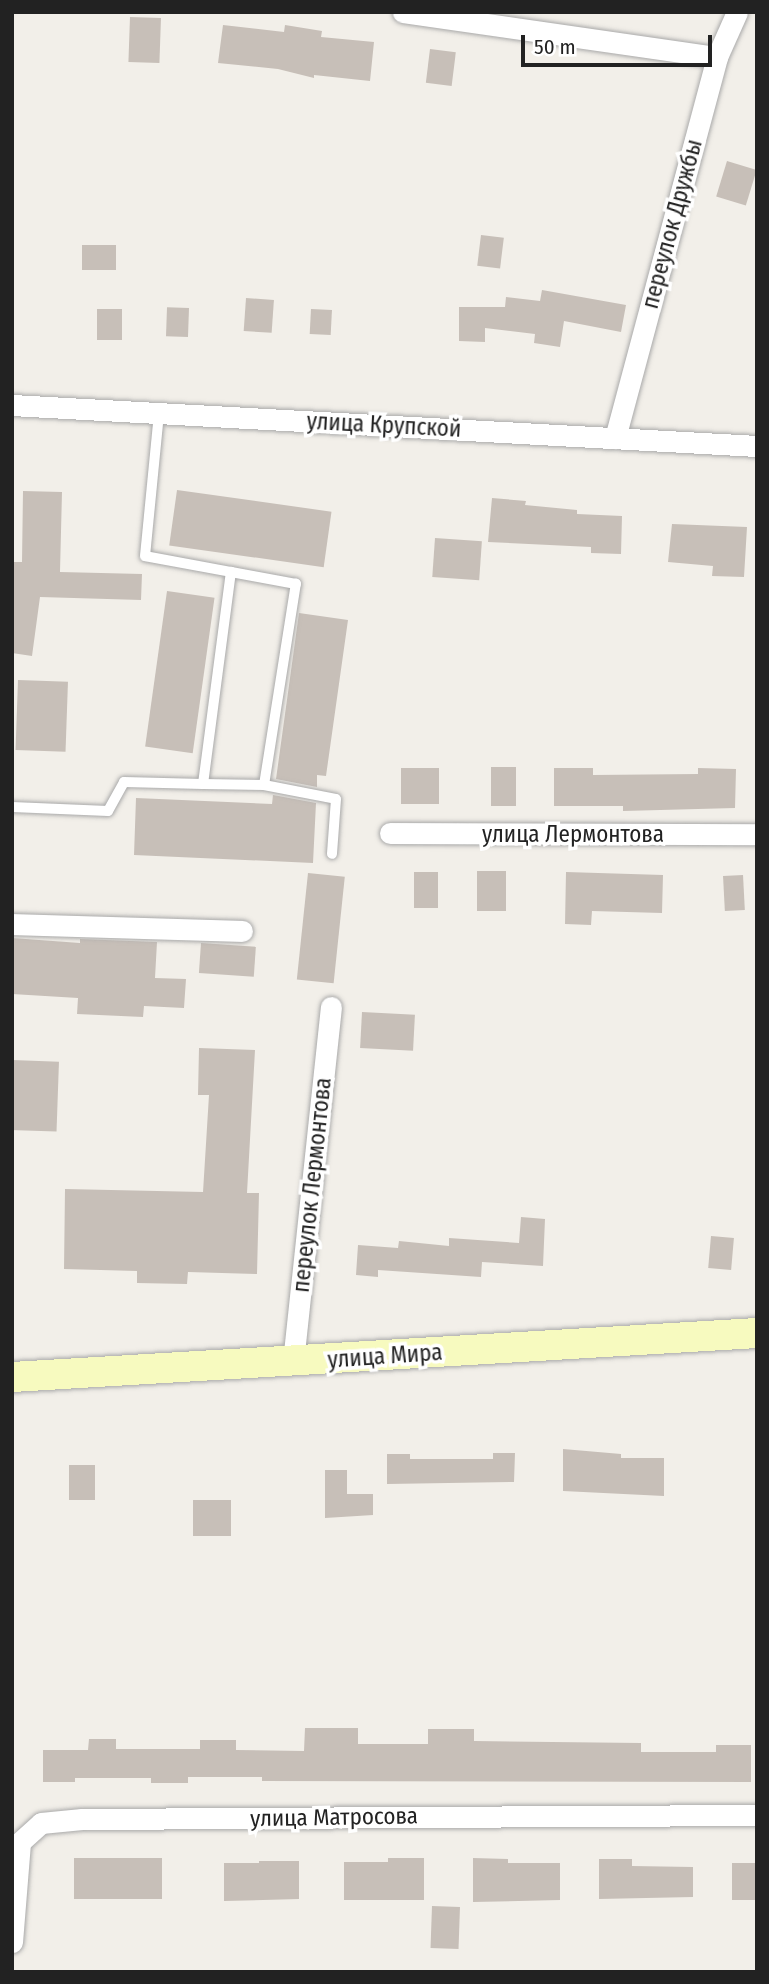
<!DOCTYPE html>
<meta charset="utf-8">
<style>
body{margin:0}
#map{position:relative;width:769px;height:1984px;overflow:hidden;background:#f2efe9;font-family:"Fira Sans Condensed",sans-serif}
div>[style]{position:absolute}
.building>*{inset:0;background:#c7bfb8;transform-origin:0 0}
.roads{filter:drop-shadow(0 0 2px #a9a9a9) drop-shadow(0 0 2px #a9a9a9)}
.service>*{height:10px;margin:-5px;padding:0 5px;transform-origin:5px;border-radius:5px;background:#fff}
.minor>*{height:21px;margin:-10.5px;padding:0 10.5px;transform-origin:10.5px;border-radius:10.5px;background:#fff}
.secondary>*{height:30px;margin:-15px;padding:0 15px;transform-origin:15px;border-radius:15px;background:#f7fabf}
span{translate:-50% -50%;white-space:nowrap;text-align:center;line-height:1.15;-webkit-text-stroke:7px #fff;paint-order:stroke}
.street-label{font-size:23px;color:#222}
.frame{position:absolute;inset:0;border:14px solid #222;pointer-events:none}
.scale{position:absolute;left:521px;top:35px;width:191px;height:32px;box-sizing:border-box;border:4px solid #222;border-top:0;padding-left:9px;font-size:21px;line-height:24px;white-space:nowrap;color:#222;-webkit-text-stroke:5px #fff;paint-order:stroke}
</style>
<div id="map">
<div class="building">
<i style="left:130px;top:17px;width:31px;height:45px;rotate:2deg"></i>
<i style="clip-path:polygon(223px 25px,284px 32px,285px 25px,322px 31px,321px 37px,374px 42px,370px 81px,314px 75px,314px 78px,278px 69px,218px 63px)"></i>
<i style="left:430px;top:49px;width:26px;height:34px;rotate:7deg"></i>
<i style="left:727px;top:161px;width:31px;height:37px;rotate:17deg"></i>
<i style="left:481px;top:235px;width:23px;height:31px;rotate:7deg"></i>
<i style="left:82px;top:245px;width:34px;height:25px"></i>
<i style="clip-path:polygon(542px 290px,626px 305px,621px 332px,564px 321px,560px 347px,534px 343px,535px 334px,485px 328px,485px 342px,459px 341px,459px 307px,505px 307px,506px 297px,540px 301px)"></i>
<i style="left:246px;top:298px;width:28px;height:33px;rotate:4deg"></i>
<i style="left:189px;top:308px;width:29px;height:22px;rotate:92deg"></i>
<i style="left:97px;top:309px;width:25px;height:31px"></i>
<i style="left:311px;top:309px;width:21px;height:25px;rotate:3deg"></i>
<i style="left:177px;top:490px;width:156px;height:56px;rotate:8deg"></i>
<i style="clip-path:polygon(23px 491px,62px 492px,60px 572px,142px 574px,141px 600px,40px 597px,32px 656px,12px 653px,12px 562px,22px 562px)"></i>
<i style="clip-path:polygon(492px 498px,526px 501px,525px 505px,577px 510px,577px 514px,622px 516px,621px 554px,591px 553px,591px 547px,488px 542px)"></i>
<i style="clip-path:polygon(672px 524px,747px 527px,744px 577px,712px 576px,713px 566px,668px 562px)"></i>
<i style="left:435px;top:538px;width:47px;height:39px;rotate:4deg"></i>
<i style="left:167px;top:591px;width:48px;height:157px;rotate:8deg"></i>
<i style="clip-path:polygon(299px 613px,348px 620px,326px 776px,317px 775px,317px 787px,276px 779px)"></i>
<i style="left:18px;top:680px;width:50px;height:70px;rotate:2deg"></i>
<i style="left:516px;top:767px;width:39px;height:25px;rotate:90deg"></i>
<i style="left:401px;top:768px;width:38px;height:36px"></i>
<i style="clip-path:polygon(554px 768px,593px 768px,593px 775px,698px 774px,698px 768px,736px 769px,735px 808px,623px 811px,623px 806px,554px 806px)"></i>
<i style="clip-path:polygon(273px 795px,316px 803px,313px 863px,134px 855px,136px 798px,272px 804px)"></i>
<i style="left:477px;top:871px;width:29px;height:40px"></i>
<i style="left:414px;top:872px;width:24px;height:36px"></i>
<i style="clip-path:polygon(566px 872px,663px 875px,662px 913px,592px 911px,591px 925px,565px 924px)"></i>
<i style="left:308px;top:873px;width:37px;height:107px;rotate:6deg"></i>
<i style="left:743px;top:875px;width:35px;height:20px;rotate:87deg"></i>
<i style="clip-path:polygon(12px 938px,80px 943px,80px 939px,157px 942px,155px 978px,186px 979px,184px 1008px,144px 1006px,143px 1017px,77px 1014px,78px 998px,12px 994px)"></i>
<i style="left:201px;top:943px;width:55px;height:30px;rotate:4deg"></i>
<i style="left:362px;top:1012px;width:53px;height:36px;rotate:3deg"></i>
<i style="clip-path:polygon(199px 1048px,255px 1050px,247px 1193px,259px 1193px,257px 1274px,188px 1272px,187px 1284px,137px 1283px,137px 1271px,64px 1269px,65px 1189px,203px 1192px,209px 1095px,198px 1095px)"></i>
<i style="left:12px;top:1060px;width:47px;height:70px;rotate:2deg"></i>
<i style="clip-path:polygon(521px 1217px,545px 1219px,543px 1266px,482px 1262px,481px 1277px,378px 1270px,378px 1277px,356px 1275px,358px 1245px,398px 1248px,399px 1241px,449px 1246px,449px 1238px,519px 1243px)"></i>
<i style="left:711px;top:1236px;width:23px;height:32px;rotate:5deg"></i>
<i style="clip-path:polygon(563px 1449px,621px 1454px,621px 1458px,664px 1458px,664px 1496px,563px 1491px)"></i>
<i style="clip-path:polygon(493px 1453px,515px 1453px,514px 1482px,387px 1484px,387px 1454px,410px 1454px,410px 1459px,493px 1459px)"></i>
<i style="left:69px;top:1465px;width:26px;height:35px"></i>
<i style="clip-path:polygon(325px 1470px,347px 1470px,347px 1494px,373px 1494px,373px 1515px,325px 1518px)"></i>
<i style="left:193px;top:1500px;width:38px;height:36px"></i>
<i style="clip-path:polygon(305px 1728px,358px 1728px,358px 1744px,428px 1744px,428px 1729px,474px 1729px,474px 1741px,641px 1743px,641px 1752px,716px 1752px,716px 1745px,751px 1745px,751px 1782px,262px 1781px,262px 1777px,188px 1777px,188px 1783px,151px 1783px,151px 1778px,75px 1778px,75px 1782px,43px 1782px,43px 1750px,88px 1750px,89px 1739px,116px 1739px,116px 1749px,200px 1749px,200px 1740px,236px 1740px,236px 1750px,304px 1751px)"></i>
<i style="left:162px;top:1858px;width:41px;height:88px;rotate:90deg"></i>
<i style="clip-path:polygon(388px 1858px,424px 1858px,424px 1900px,344px 1900px,344px 1862px,388px 1862px)"></i>
<i style="clip-path:polygon(473px 1858px,508px 1859px,508px 1863px,560px 1863px,560px 1900px,473px 1902px)"></i>
<i style="clip-path:polygon(599px 1859px,632px 1859px,632px 1866px,693px 1867px,693px 1897px,599px 1899px)"></i>
<i style="clip-path:polygon(259px 1861px,299px 1861px,299px 1899px,224px 1901px,224px 1863px,259px 1863px)"></i>
<i style="left:732px;top:1863px;width:25px;height:37px"></i>
<i style="left:432px;top:1906px;width:28px;height:42px;rotate:2deg"></i>
</div>
<div class="roads">
<div class="service">
<i style="left:203px;top:784px;width:61px;rotate:0.9deg"></i>
<i style="left:264px;top:785px;width:204px;rotate:-81deg"></i>
<i style="left:296px;top:584px;width:66px;rotate:-169.5deg"></i>
<i style="left:264px;top:785px;width:73px;rotate:11deg"></i>
<i style="left:336px;top:799px;width:55px;rotate:94.2deg"></i>
<i style="left:12px;top:807px;width:96px;rotate:2.4deg"></i>
<i style="left:108px;top:811px;width:33px;rotate:-61deg"></i>
<i style="left:124px;top:782px;width:79px;rotate:1.5deg"></i>
<i style="left:203px;top:784px;width:214px;rotate:-82.5deg"></i>
<i style="left:231px;top:572px;width:87px;rotate:-169.5deg"></i>
<i style="left:145px;top:556px;width:144px;rotate:-84.4deg"></i>
</div>
<div class="minor">
<i style="left:403px;top:12px;width:317px;rotate:8.2deg"></i>
<i style="left:12px;top:405px;width:746px;rotate:3.15deg"></i>
<i style="left:615px;top:438px;width:394px;rotate:-75deg"></i>
<i style="left:717px;top:57px;width:49px;rotate:-66deg"></i>
<i style="left:390px;top:833px;width:367px;rotate:0.2deg"></i>
<i style="left:12px;top:924px;width:230px;rotate:1.7deg"></i>
<i style="left:293px;top:1362px;width:357px;rotate:-83.9deg"></i>
<i style="left:12px;top:1942px;width:100px;rotate:-85.4deg"></i>
<i style="left:20px;top:1842px;width:28px;rotate:-42deg"></i>
<i style="left:41px;top:1823px;width:41px;rotate:-5.6deg"></i>
<i style="left:82px;top:1819px;width:675px;rotate:-0.34deg"></i>
</div>
<div class="secondary">
<i style="left:12px;top:1377px;width:746px;rotate:-3.38deg"></i>
</div>
</div>
<div class="street-label">
<span style="left:672px;top:224px;rotate:-75deg">переулок Дружбы</span>
<span style="left:384px;top:425px;rotate:3deg">улица Крупской</span>
<span style="left:573px;top:834px">улица Лермонтова</span>
<span style="left:312px;top:1185px;rotate:-84deg">переулок Лермонтова</span>
<span style="left:385px;top:1356px;rotate:-4deg">улица Мира</span>
<span style="left:334px;top:1817px;rotate:-1deg">улица Матросова</span>
</div>
<div class="frame"></div>
<div class="scale">50 m</div>
</div>
